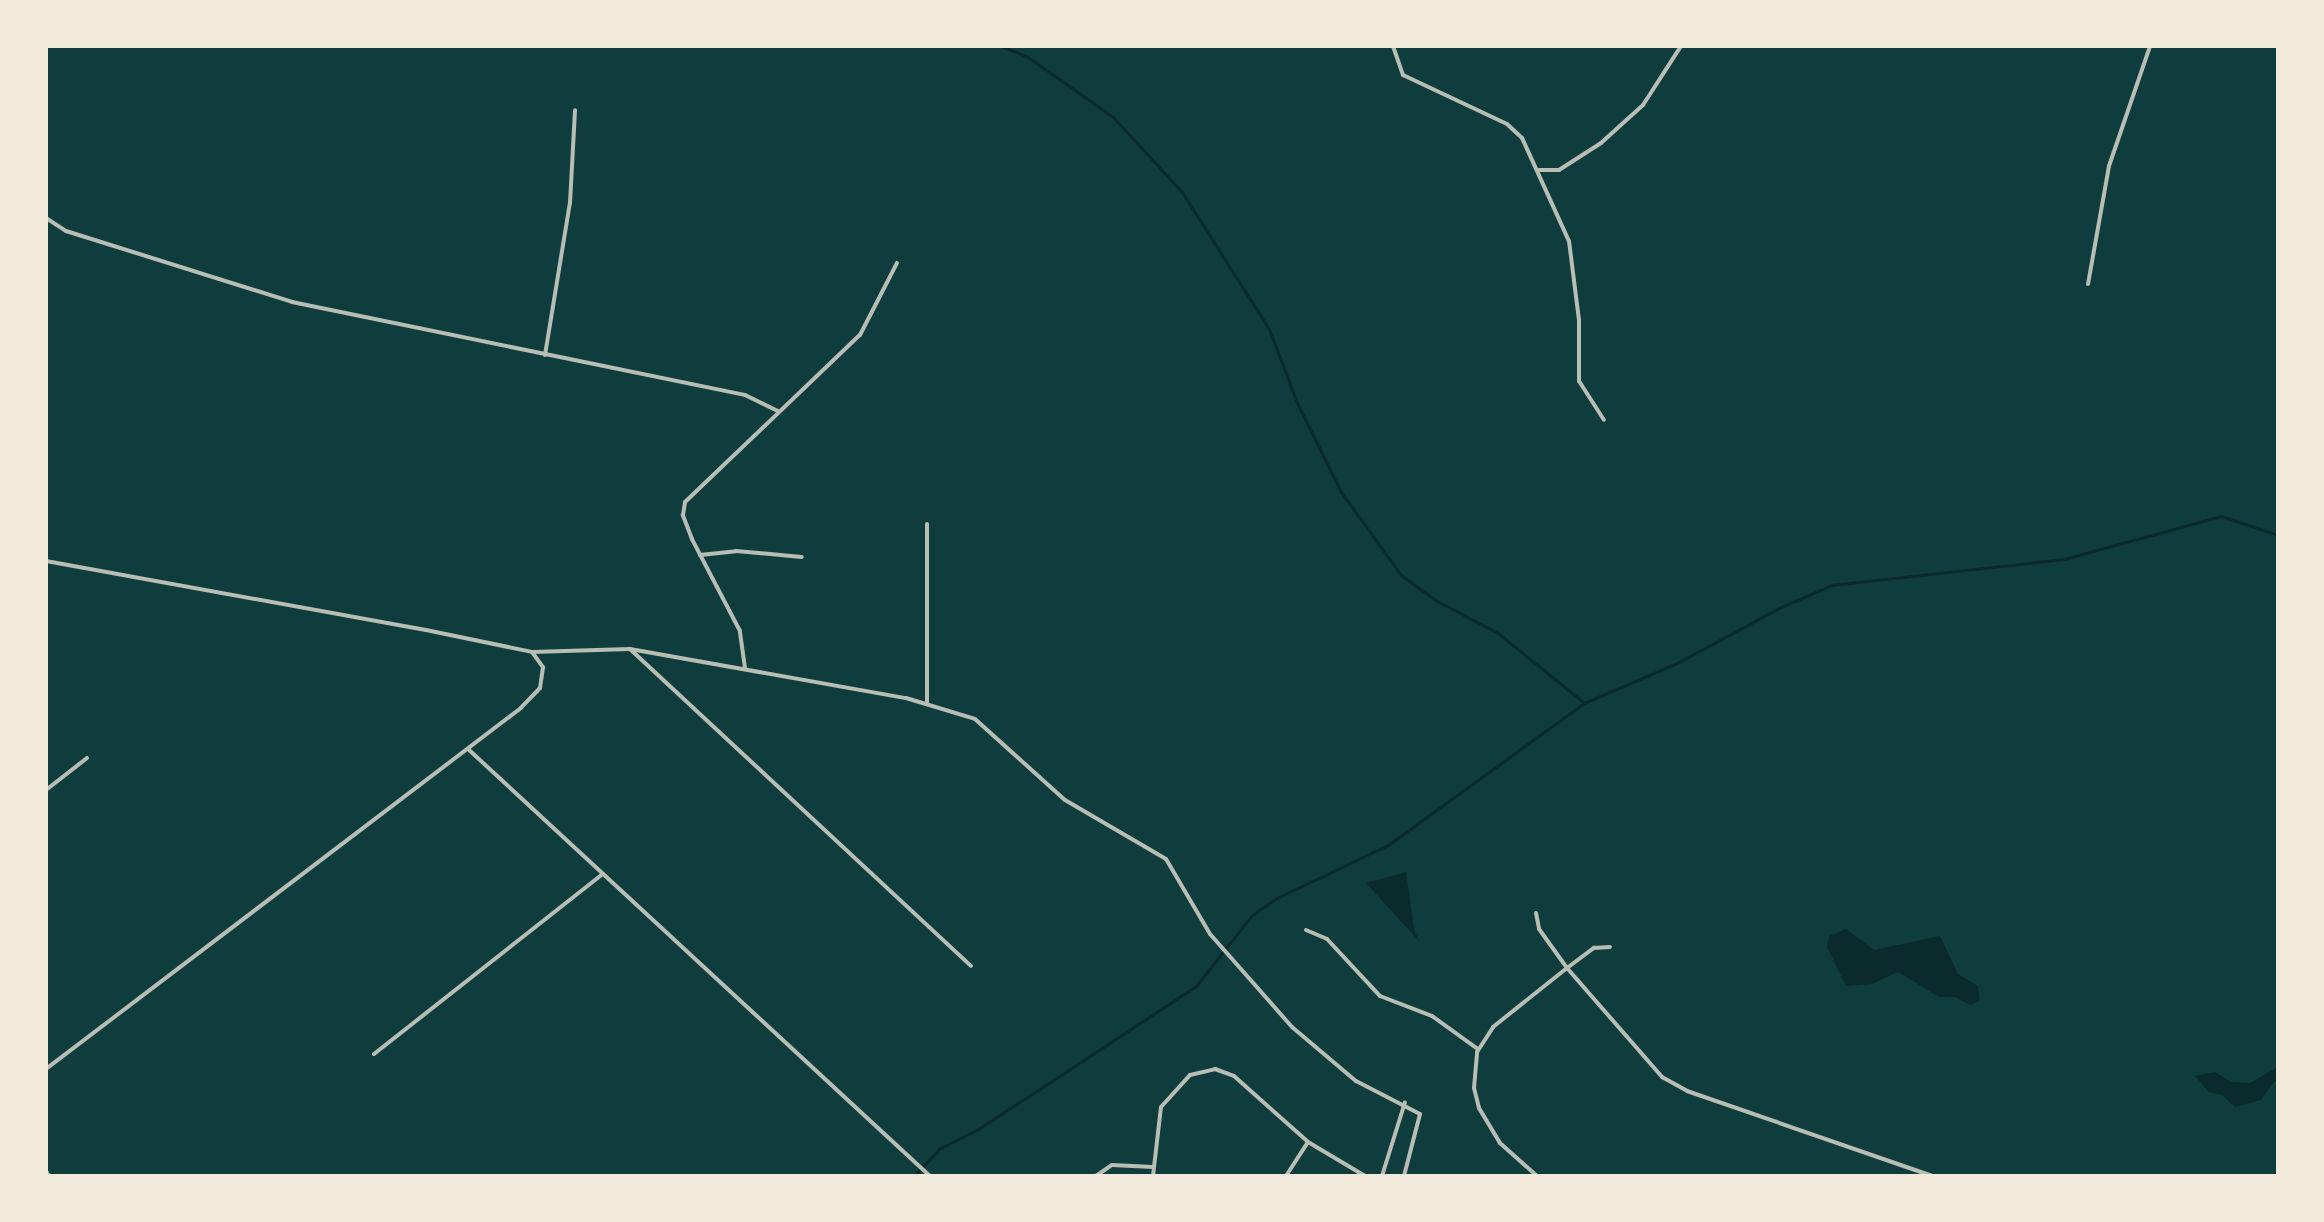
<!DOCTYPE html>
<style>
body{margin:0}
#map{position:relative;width:2324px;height:1222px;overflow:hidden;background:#0f3d3e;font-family:"Fira Sans Condensed",sans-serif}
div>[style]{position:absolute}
.water>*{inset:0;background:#0a2a2b}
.stream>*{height:3px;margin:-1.5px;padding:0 1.5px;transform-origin:1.5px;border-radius:1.5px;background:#0a2a2b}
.minor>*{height:4px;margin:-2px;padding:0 2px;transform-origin:2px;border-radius:2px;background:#b8beb3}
span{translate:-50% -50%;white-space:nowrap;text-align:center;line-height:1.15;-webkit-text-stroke:6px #f1e9da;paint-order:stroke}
.frame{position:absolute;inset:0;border:48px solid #f1e9da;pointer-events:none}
</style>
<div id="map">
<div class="water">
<i style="clip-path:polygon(1406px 872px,1414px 929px,1419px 941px,1366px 883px)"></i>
<i style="clip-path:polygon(1846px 929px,1874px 950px,1940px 936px,1958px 974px,1978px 986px,1980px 1001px,1970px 1005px,1955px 997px,1939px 997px,1898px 972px,1872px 984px,1846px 986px,1827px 947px,1829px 936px)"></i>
<i style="clip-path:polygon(2278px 1067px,2278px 1077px,2261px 1100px,2235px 1107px,2222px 1095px,2209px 1092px,2195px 1076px,2215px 1072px,2231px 1082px,2250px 1083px)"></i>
</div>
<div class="stream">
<i style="left:1001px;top:46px;width:29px;rotate:22deg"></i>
<i style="left:1028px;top:57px;width:104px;rotate:35.2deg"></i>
<i style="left:1113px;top:117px;width:102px;rotate:47.4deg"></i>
<i style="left:1182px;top:192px;width:162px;rotate:57.6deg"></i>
<i style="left:1269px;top:329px;width:81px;rotate:69.1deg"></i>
<i style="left:1298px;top:405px;width:97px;rotate:63.7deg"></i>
<i style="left:1341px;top:492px;width:102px;rotate:54.1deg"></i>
<i style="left:1401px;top:575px;width:44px;rotate:35.8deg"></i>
<i style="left:1437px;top:601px;width:69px;rotate:27.7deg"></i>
<i style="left:1498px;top:633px;width:111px;rotate:39.1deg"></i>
<i style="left:914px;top:1176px;width:37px;rotate:-47deg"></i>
<i style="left:939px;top:1149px;width:46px;rotate:-27.1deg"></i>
<i style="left:980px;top:1128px;width:258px;rotate:-33.3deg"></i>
<i style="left:1196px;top:986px;width:90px;rotate:-51.7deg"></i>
<i style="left:1252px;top:915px;width:32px;rotate:-34deg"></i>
<i style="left:1279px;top:897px;width:121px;rotate:-25.5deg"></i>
<i style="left:1388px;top:845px;width:242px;rotate:-35.9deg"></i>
<i style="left:1584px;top:703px;width:101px;rotate:-23.3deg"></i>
<i style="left:1677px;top:663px;width:118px;rotate:-28.3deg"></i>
<i style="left:1781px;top:607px;width:56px;rotate:-23.3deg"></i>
<i style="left:1832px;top:585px;width:233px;rotate:-6.4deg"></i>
<i style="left:2064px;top:559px;width:163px;rotate:-15.3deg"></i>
<i style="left:2221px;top:516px;width:60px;rotate:18.4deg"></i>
</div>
<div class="minor">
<i style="left:1393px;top:46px;width:31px;rotate:71deg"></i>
<i style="left:1403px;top:75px;width:115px;rotate:25.2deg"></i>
<i style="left:1507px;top:124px;width:21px;rotate:43deg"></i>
<i style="left:1522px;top:138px;width:113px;rotate:65.5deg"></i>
<i style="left:1569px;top:241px;width:80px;rotate:82.8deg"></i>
<i style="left:1579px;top:320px;width:61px;rotate:90deg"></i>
<i style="left:1579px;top:381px;width:46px;rotate:57.3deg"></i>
<i style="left:1539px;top:170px;width:20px"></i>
<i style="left:1559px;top:170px;width:50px;rotate:-32.7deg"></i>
<i style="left:1601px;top:143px;width:57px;rotate:-42.1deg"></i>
<i style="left:1643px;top:105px;width:70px;rotate:-57.2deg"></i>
<i style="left:46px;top:218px;width:24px;rotate:33deg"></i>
<i style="left:66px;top:231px;width:237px;rotate:17.4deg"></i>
<i style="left:292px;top:302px;width:462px;rotate:11.6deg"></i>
<i style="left:745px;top:395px;width:37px;rotate:26deg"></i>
<i style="left:2088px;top:284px;width:120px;rotate:-79.9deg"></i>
<i style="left:2109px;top:166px;width:127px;rotate:-71.1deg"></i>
<i style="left:545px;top:355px;width:154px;rotate:-80.7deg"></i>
<i style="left:570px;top:203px;width:93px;rotate:-86.9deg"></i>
<i style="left:927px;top:524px;width:178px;rotate:90deg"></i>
<i style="left:700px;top:555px;width:36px;rotate:-6deg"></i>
<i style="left:736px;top:551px;width:66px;rotate:5.2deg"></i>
<i style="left:46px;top:561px;width:386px;rotate:10.3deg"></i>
<i style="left:426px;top:630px;width:108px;rotate:11.7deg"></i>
<i style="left:532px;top:652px;width:19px;rotate:54deg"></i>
<i style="left:543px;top:667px;width:21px;rotate:98deg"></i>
<i style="left:540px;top:688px;width:28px;rotate:134deg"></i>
<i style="left:521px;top:708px;width:597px;rotate:142.77deg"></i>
<i style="left:631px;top:650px;width:464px;rotate:42.9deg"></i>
<i style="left:532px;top:652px;width:98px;rotate:-1.8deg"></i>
<i style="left:630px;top:649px;width:280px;rotate:10.1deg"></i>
<i style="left:906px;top:698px;width:72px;rotate:16.9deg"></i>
<i style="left:975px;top:719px;width:121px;rotate:42deg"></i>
<i style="left:1065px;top:800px;width:117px;rotate:30.3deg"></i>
<i style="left:1166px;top:859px;width:87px;rotate:59.6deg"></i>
<i style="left:1210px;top:934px;width:124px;rotate:48.6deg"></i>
<i style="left:1292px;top:1027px;width:84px;rotate:40.2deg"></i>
<i style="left:1356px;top:1081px;width:72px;rotate:27.3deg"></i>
<i style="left:1420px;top:1114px;width:64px;rotate:104.5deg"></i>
<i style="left:745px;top:668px;width:37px;rotate:-98deg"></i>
<i style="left:740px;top:631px;width:104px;rotate:-117.6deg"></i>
<i style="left:692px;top:539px;width:26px;rotate:-111deg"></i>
<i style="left:683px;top:515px;width:13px;rotate:-81deg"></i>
<i style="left:685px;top:502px;width:242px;rotate:-43.7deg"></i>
<i style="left:860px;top:335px;width:81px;rotate:-62.8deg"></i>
<i style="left:468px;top:749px;width:629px;rotate:42.75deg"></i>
<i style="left:46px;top:790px;width:52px;rotate:-38deg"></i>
<i style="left:1536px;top:913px;width:16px;rotate:79deg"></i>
<i style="left:1539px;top:929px;width:48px;rotate:54.3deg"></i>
<i style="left:1567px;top:968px;width:145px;rotate:48.9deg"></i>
<i style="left:1662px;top:1077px;width:29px;rotate:29deg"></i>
<i style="left:1687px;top:1091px;width:259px;rotate:19.1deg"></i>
<i style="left:1306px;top:930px;width:23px;rotate:23deg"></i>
<i style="left:1327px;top:939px;width:78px;rotate:47.1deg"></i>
<i style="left:1380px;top:996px;width:56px;rotate:21deg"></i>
<i style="left:1432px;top:1016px;width:57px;rotate:35.7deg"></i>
<i style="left:374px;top:1054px;width:291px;rotate:-38.2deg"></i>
<i style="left:46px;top:1171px;width:6px;rotate:59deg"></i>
<i style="left:1096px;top:1176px;width:19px;rotate:-35deg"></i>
<i style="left:1112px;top:1165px;width:41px;rotate:2.8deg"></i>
<i style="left:1153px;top:1176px;width:69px;rotate:-83.4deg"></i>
<i style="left:1161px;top:1107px;width:43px;rotate:-47.8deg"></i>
<i style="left:1190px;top:1075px;width:26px;rotate:-13deg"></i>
<i style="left:1215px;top:1069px;width:20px;rotate:20deg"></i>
<i style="left:1234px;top:1076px;width:99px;rotate:41.7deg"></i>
<i style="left:1308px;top:1142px;width:66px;rotate:30.8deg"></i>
<i style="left:1286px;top:1176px;width:40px;rotate:-57.1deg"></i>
<i style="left:1382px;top:1176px;width:77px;rotate:-72.7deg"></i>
<i style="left:1537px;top:1176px;width:50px;rotate:-138.3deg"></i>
<i style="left:1500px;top:1143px;width:41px;rotate:-121deg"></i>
<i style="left:1479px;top:1108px;width:21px;rotate:-104deg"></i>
<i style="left:1474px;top:1088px;width:36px;rotate:-85deg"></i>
<i style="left:1477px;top:1052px;width:30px;rotate:-57deg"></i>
<i style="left:1493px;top:1027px;width:95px;rotate:-38.6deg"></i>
<i style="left:1567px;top:968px;width:34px;rotate:-37deg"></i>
<i style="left:1594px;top:948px;width:16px;rotate:-4deg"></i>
</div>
<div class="frame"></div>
</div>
